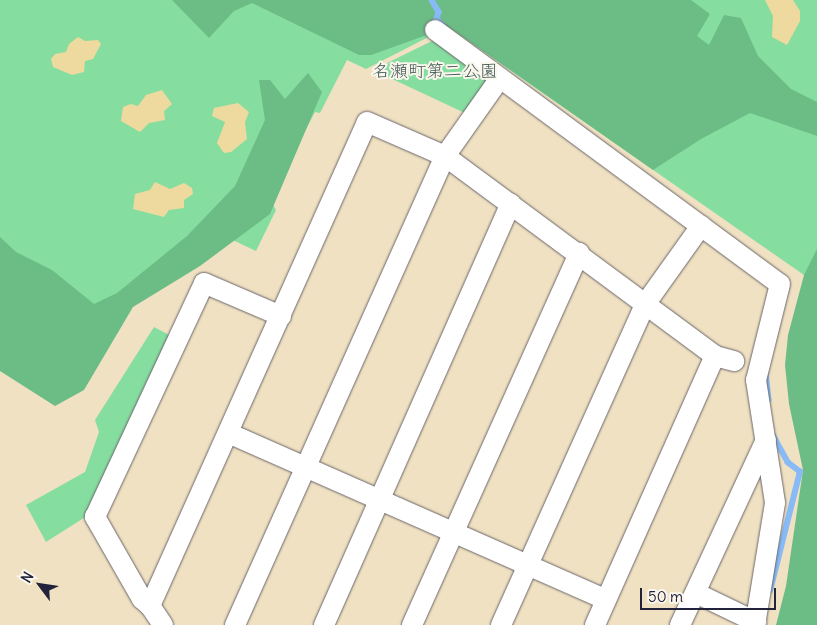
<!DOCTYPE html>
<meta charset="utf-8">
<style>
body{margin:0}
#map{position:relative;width:817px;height:625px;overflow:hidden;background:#f0e1c2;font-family:Delius,"Klee One",sans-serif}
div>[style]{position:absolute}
.green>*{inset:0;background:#86dda0}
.forest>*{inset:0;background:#6cbc86}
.sand>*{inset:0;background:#eeda9e}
.stream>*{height:5.5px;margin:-2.75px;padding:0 2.75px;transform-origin:2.75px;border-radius:2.75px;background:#88baf5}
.roads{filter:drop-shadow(0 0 1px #6a656a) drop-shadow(0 0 1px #6a656a)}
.minor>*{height:20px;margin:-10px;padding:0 10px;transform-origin:10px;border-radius:10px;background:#fff}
span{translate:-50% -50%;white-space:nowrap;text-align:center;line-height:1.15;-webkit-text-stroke:4px #fbf7ec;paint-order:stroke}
.park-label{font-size:18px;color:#405a59}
.north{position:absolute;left:15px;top:560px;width:50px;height:50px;-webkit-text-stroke:4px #fbf7ec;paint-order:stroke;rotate:301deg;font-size:14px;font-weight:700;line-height:20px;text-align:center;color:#22223b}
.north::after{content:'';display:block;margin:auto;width:18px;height:22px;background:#22223b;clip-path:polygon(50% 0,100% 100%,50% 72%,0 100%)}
.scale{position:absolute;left:640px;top:588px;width:136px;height:22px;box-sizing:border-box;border:2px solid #22223b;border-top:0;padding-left:6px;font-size:15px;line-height:18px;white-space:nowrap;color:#22223b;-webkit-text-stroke:4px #fbf7ec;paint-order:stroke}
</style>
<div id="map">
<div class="green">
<i style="clip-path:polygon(0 0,817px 0,817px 293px,804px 275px,448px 27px,366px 69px,347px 60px,320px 113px,315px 112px,270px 199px,276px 210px,256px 251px,222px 235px,122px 304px,0 343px)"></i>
<i style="clip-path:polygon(436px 39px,491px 79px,467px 114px,373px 70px)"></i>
<i style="clip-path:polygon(154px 327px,173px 337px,90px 514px,46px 542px,26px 505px,85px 472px,99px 432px,95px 420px)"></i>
</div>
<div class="forest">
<i style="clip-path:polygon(172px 0,691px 0,710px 14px,697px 36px,709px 45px,724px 15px,741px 18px,758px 56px,791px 89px,817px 102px,817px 136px,750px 113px,701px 139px,653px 170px,449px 27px,371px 55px,359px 55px,252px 3px,234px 11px,209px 38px)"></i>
<i style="clip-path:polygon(308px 73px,322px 92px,270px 214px,200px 266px,133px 307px,84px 390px,55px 406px,0 371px,0 237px,16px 252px,52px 270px,94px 304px,117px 293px,187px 236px,235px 186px,265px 120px,259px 80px,270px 80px,285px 99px)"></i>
<i style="clip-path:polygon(817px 249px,817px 625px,776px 625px,786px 586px,803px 470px,789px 404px,785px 365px,788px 335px,804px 275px)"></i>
</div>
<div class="sand">
<i style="clip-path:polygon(765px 0,793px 0,800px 11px,800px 21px,787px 45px,772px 37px,773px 16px)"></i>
<i style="clip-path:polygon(78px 37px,85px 41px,98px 40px,101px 44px,93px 59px,85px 61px,84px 72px,72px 75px,53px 67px,51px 59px,55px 54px,66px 52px,69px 44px)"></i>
<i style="clip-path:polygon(162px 90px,172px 104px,164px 111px,165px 120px,149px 123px,140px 132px,121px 121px,123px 107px,131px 104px,138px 106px,146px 95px)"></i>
<i style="clip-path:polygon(238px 103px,249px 112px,245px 122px,247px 139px,231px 152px,224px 153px,217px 143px,225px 122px,212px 116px,214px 108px)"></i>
<i style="clip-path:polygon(155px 182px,170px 189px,184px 183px,192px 188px,193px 194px,184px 200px,184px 208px,169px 210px,164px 217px,133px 209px,135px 194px,150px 190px)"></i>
</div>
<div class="stream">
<i style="left:432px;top:0;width:14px;rotate:60deg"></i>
<i style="left:439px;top:12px;width:7px;rotate:106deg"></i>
<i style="left:437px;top:19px;width:8px;rotate:45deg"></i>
<i style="left:766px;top:372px;width:28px;rotate:84deg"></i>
<i style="left:770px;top:591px;width:123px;rotate:-75.9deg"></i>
<i style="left:800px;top:472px;width:15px;rotate:-143deg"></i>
<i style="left:788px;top:463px;width:31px;rotate:-119deg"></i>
</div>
<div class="roads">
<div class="minor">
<i style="left:435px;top:30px;width:428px;rotate:36.4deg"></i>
<i style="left:780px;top:284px;width:99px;rotate:104deg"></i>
<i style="left:756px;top:380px;width:124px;rotate:81.2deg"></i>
<i style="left:775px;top:503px;width:124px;rotate:99.3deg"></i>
<i style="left:228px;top:433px;width:413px;rotate:23.8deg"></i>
<i style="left:696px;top:593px;width:67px;rotate:25.8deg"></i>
<i style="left:150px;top:606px;width:11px;rotate:-139deg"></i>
<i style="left:142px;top:599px;width:95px;rotate:-119.8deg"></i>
<i style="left:95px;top:517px;width:258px;rotate:-65deg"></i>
<i style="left:204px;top:283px;width:84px;rotate:23.2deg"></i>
<i style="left:163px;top:625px;width:23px;rotate:-124deg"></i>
<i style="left:150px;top:606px;width:530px;rotate:-65.85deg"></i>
<i style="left:367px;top:122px;width:85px;rotate:23.6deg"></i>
<i style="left:445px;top:156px;width:336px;rotate:36.5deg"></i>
<i style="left:715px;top:356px;width:20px;rotate:15deg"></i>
<i style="left:235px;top:625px;width:514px;rotate:-65.88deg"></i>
<i style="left:445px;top:156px;width:95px;rotate:-54.8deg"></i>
<i style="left:324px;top:625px;width:461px;rotate:-66.1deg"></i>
<i style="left:412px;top:625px;width:408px;rotate:-65.8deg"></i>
<i style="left:501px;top:625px;width:353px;rotate:-65.8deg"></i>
<i style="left:646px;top:303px;width:95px;rotate:-54.5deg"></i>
<i style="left:595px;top:625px;width:295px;rotate:-66deg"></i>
<i style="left:680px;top:625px;width:204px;rotate:-65.1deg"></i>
</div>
</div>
<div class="park-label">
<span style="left:435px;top:71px">名瀬町第二公園</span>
</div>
<div class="north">N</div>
<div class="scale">50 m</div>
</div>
